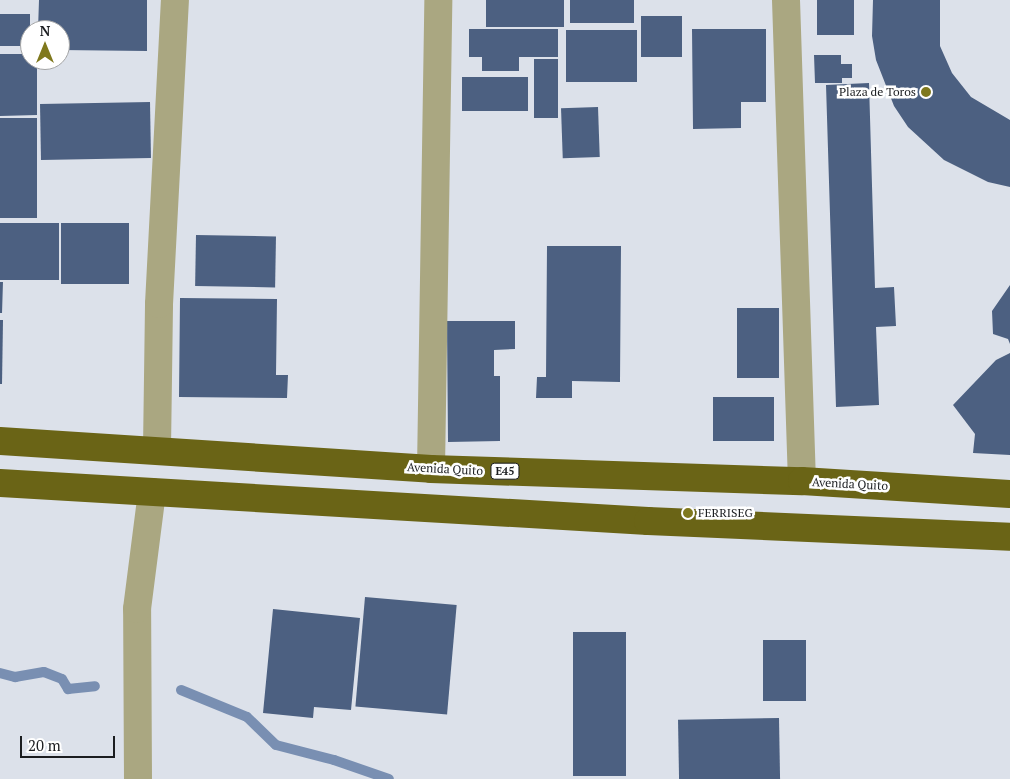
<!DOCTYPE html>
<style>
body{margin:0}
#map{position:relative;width:1010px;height:779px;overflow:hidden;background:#dce1ea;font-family:"PT Serif",serif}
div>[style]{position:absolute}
.stream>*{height:10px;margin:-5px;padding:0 5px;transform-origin:5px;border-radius:5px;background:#798fb2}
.building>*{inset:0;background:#4c6081;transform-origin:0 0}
.minor>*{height:28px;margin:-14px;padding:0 14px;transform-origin:14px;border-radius:14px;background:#aaa781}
.highway>*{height:28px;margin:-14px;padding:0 14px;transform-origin:14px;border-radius:14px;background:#6a6416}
.dots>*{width:14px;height:14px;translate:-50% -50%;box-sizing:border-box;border:2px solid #fff;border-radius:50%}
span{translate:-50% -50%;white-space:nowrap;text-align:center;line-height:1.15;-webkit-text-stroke:5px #fff;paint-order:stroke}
.shield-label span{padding:1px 4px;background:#fff;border:1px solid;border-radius:4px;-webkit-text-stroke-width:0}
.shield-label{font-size:11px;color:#1b1d20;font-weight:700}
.poi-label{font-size:12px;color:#1b1d20}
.right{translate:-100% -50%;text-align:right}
.left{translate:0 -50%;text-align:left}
.street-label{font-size:12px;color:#1b1d20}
.north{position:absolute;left:20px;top:20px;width:50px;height:50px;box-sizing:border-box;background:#fff;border:1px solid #a4a5a6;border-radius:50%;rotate:0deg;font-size:14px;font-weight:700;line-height:20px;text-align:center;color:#1b1d20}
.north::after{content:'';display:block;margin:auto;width:18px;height:22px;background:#7f781d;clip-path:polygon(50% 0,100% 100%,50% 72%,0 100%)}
.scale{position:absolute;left:20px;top:736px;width:95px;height:22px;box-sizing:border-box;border:2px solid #1b1d20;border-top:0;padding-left:6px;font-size:15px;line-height:18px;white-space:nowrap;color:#1b1d20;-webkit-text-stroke:4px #fff;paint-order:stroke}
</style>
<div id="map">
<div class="stream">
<i style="left:0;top:673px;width:16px;rotate:15deg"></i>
<i style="left:15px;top:677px;width:29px;rotate:-10deg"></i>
<i style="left:44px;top:672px;width:19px;rotate:21deg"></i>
<i style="left:62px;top:679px;width:12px;rotate:59deg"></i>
<i style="left:68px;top:689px;width:27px;rotate:-6deg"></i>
<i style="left:181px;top:690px;width:71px;rotate:22.2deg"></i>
<i style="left:247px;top:717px;width:40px;rotate:44deg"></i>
<i style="left:276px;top:745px;width:60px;rotate:14.5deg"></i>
<i style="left:334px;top:760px;width:58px;rotate:19.1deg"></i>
</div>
<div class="building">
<i style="clip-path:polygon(39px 0,147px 0,147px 51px,60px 50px,60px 30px,38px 30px)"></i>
<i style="left:486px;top:0;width:78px;height:27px"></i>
<i style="left:570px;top:0;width:64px;height:23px"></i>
<i style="left:817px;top:0;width:37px;height:35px"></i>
<i style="clip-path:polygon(873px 0,940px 0,940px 46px,952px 73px,971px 97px,1010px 120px,1010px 187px,988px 182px,944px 160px,908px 127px,894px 106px,876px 60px,872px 36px)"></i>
<i style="left:0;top:14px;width:30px;height:32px"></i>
<i style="left:641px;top:16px;width:41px;height:41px"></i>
<i style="clip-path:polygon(469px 29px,558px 29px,558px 57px,519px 57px,519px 71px,482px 71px,482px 57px,469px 57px)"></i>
<i style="clip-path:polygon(692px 29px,766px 29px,766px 102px,741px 102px,741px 128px,693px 129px)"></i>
<i style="left:566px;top:30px;width:71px;height:52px"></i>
<i style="clip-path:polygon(0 54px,30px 54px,30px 60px,37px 60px,37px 115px,0 116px)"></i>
<i style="clip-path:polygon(814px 55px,841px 55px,841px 64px,852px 64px,852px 78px,842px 78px,842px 83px,815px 83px)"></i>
<i style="left:534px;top:59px;width:24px;height:59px"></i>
<i style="left:462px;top:77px;width:66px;height:34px"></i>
<i style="clip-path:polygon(869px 83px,875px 288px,894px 287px,896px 326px,876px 327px,879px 405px,836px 407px,826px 85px)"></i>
<i style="left:150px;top:102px;width:56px;height:110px;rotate:89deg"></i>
<i style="left:598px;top:107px;width:50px;height:37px;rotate:88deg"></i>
<i style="left:0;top:118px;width:37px;height:100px"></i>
<i style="left:0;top:223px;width:59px;height:57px"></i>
<i style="left:129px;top:223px;width:61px;height:68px;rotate:90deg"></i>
<i style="left:196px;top:235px;width:80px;height:51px;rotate:1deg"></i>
<i style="clip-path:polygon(547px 246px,621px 246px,620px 382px,572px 381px,572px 398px,536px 398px,537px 377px,546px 377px)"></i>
<i style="clip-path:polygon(0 282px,3px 282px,2px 313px,0 313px)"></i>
<i style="clip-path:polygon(1010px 285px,1010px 344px,1008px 339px,993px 334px,992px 311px)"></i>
<i style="clip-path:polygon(180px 298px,277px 299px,276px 375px,288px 375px,287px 398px,179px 397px)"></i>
<i style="left:737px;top:308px;width:42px;height:70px"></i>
<i style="clip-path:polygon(0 320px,3px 320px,2px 384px,0 384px)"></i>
<i style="clip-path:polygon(447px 321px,515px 321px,515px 349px,494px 350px,494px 376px,500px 376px,500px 441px,448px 442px)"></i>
<i style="clip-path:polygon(1010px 353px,1010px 455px,973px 453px,975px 434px,953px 405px,996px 360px)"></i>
<i style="left:713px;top:397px;width:61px;height:44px"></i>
<i style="left:365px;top:597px;width:92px;height:110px;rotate:5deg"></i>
<i style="clip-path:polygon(273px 609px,360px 618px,351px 710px,314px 707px,313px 718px,263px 713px)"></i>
<i style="left:573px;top:632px;width:53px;height:144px"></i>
<i style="left:763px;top:640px;width:43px;height:61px"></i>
<i style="left:779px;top:718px;width:61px;height:101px;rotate:89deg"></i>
</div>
<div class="minor">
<i style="left:786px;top:0;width:481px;rotate:88.1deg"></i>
<i style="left:157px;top:449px;width:145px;rotate:-89.2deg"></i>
<i style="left:159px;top:304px;width:304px;rotate:-87deg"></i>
<i style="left:431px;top:469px;width:469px;rotate:-89.1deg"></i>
<i style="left:138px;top:779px;width:170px;rotate:-90.3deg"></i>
<i style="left:137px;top:609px;width:118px;rotate:-82.7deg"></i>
</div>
<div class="highway">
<i style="left:0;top:441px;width:432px;rotate:3.7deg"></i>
<i style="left:431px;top:469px;width:371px;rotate:1.9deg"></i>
<i style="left:802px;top:481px;width:208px;rotate:3.6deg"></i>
<i style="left:0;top:483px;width:649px;rotate:3.36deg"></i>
<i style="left:648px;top:521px;width:362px;rotate:2.5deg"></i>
</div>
<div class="dots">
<i style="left:926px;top:92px;background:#7f781d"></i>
<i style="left:688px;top:513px;background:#7f781d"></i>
</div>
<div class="shield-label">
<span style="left:505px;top:471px">E45</span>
</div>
<div class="poi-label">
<span class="right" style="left:916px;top:92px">Plaza de Toros</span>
<span class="left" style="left:698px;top:513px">FERRISEG</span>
</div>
<div class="street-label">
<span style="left:445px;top:469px;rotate:3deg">Avenida Quito</span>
<span style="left:850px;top:484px;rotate:3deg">Avenida Quito</span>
</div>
<div class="north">N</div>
<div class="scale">20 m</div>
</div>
